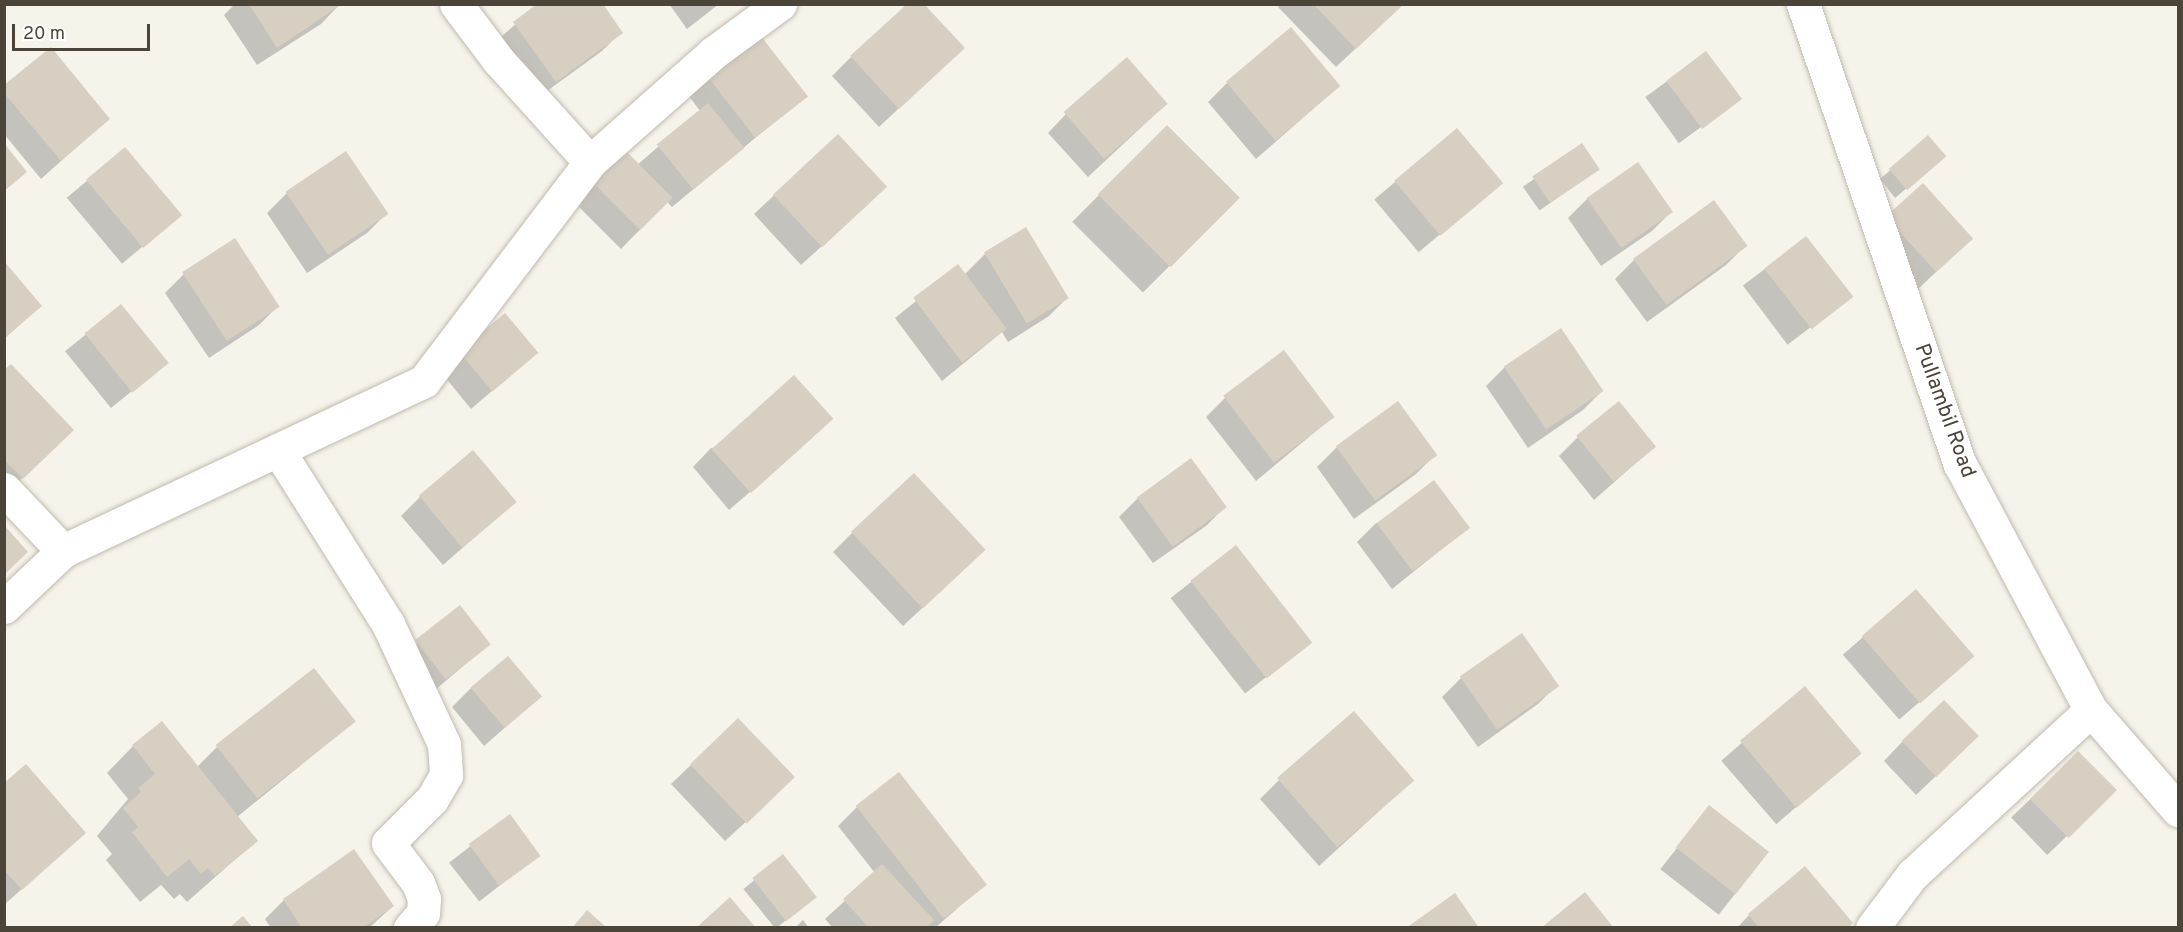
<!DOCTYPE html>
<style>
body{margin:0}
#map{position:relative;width:2183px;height:932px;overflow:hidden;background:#f6f3eb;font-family:Overpass,sans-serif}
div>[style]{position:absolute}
.shadow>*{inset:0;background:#0003;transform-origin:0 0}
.building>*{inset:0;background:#d7cfc1;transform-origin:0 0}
.roads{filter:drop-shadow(0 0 2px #c1bbae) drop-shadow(0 0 2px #c1bbae)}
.minor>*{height:33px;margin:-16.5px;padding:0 16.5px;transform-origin:16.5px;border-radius:16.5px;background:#fff}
span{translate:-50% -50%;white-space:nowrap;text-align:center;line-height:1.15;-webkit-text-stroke:4.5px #fff;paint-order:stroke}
.street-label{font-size:21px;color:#4a4439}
.frame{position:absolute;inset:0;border:6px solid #4a4439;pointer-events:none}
.scale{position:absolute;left:12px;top:24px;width:138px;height:27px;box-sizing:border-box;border:3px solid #4a4439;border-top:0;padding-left:8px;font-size:18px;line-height:21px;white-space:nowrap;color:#4a4439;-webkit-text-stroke:4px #fff;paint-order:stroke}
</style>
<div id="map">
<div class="shadow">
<i style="clip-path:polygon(235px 4px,340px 4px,321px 24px,257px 65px,224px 15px)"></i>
<i style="clip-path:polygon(539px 4px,621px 32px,602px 51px,536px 99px,495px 42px)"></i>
<i style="clip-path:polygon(669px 4px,719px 4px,687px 29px)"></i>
<i style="clip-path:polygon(1281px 4px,1403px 4px,1336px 67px,1278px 7px)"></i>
<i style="clip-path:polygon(963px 48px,879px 127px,832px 76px,851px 57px)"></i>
<i style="left:1706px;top:53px;width:57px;height:75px;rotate:54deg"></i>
<i style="clip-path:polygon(708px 77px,806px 96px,672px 207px,667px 202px,621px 249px,575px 203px,626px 153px,637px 165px,700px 111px,689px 96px)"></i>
<i style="clip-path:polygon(1227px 83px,1339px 86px,1256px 159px,1208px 102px)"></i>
<i style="clip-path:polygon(4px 87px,108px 119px,41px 179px,4px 134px)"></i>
<i style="clip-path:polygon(1166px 104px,1088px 177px,1048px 133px,1066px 114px)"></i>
<i style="left:1167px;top:127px;width:100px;height:134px;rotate:45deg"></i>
<i style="left:1457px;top:130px;width:69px;height:108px;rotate:50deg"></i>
<i style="clip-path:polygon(838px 136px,866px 206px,801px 265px,754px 214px)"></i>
<i style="clip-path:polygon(1928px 138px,1934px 165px,1895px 198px,1880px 179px)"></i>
<i style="left:1581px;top:146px;width:29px;height:71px;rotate:55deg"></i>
<i style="left:125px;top:149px;width:86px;height:76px;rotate:50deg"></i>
<i style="clip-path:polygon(346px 154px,386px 214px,367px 233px,307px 273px,267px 213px,286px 194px)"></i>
<i style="clip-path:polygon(1587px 199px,1671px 212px,1652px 231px,1601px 266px,1568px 218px)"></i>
<i style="clip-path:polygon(1887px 217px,1971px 239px,1917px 290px)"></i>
<i style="left:1806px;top:238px;width:74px;height:79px;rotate:53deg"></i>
<i style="clip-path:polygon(1745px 246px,1726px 265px,1647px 322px,1615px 279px,1634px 260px)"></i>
<i style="clip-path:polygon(985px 254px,1068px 297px,1049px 316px,1008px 342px,1002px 332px,942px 381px,895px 318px,958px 267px,964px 275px)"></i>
<i style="clip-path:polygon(4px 263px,40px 306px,4px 339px)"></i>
<i style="clip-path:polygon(184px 274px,278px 306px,259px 325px,209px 358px,165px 293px)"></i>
<i style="left:121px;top:306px;width:73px;height:72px;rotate:51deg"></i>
<i style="clip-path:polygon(1560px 330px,1602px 391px,1583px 410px,1528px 448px,1486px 386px,1505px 367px)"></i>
<i style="clip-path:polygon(459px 352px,536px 353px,471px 409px,440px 371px)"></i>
<i style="clip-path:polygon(4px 373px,53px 449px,4px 495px)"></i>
<i style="clip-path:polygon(1225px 398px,1333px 417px,1256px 481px,1206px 417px)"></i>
<i style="clip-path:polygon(1398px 403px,1435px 455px,1416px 474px,1354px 519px,1317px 467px,1336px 448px)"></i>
<i style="clip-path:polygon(1578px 437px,1654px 447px,1594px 500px,1559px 456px)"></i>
<i style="clip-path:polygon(812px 438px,729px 510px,693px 467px,711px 448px)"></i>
<i style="clip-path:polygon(420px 497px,515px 502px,443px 565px,401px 516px)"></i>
<i style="clip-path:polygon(1138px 498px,1225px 507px,1206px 526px,1153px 563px,1119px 517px)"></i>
<i style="clip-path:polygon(1376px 523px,1468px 528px,1392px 589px,1357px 542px)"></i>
<i style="clip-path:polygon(4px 529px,26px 552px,4px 573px)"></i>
<i style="clip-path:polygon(852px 533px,965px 568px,903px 626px,833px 552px)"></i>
<i style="left:1236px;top:547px;width:121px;height:83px;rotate:52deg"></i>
<i style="left:1916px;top:591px;width:86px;height:97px;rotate:49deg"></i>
<i style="clip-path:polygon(417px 643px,489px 644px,427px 697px,398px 662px)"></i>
<i style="clip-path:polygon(1461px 678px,1557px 685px,1538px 704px,1478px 747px,1442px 697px)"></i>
<i style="clip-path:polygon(471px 688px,540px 697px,484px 746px,452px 707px)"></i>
<i style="left:1805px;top:688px;width:84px;height:111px;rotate:49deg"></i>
<i style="clip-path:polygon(738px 720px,774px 796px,725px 841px,671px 784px)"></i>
<i style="clip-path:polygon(354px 722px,237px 817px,256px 841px,187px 902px,180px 894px,174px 899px,161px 885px,140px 902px,106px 860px,112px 854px,97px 836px,128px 799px,107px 773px,133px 746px,197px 767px,217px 747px)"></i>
<i style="clip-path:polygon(1902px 742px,1958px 755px,1916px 795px,1884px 761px)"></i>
<i style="left:2078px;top:753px;width:52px;height:93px;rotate:46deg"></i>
<i style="clip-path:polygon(1279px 780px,1413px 780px,1319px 866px,1260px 799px)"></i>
<i style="clip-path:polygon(4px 785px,84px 833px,4px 905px)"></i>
<i style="clip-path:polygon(857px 807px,985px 884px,935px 928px,833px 928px,825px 919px,875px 873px,838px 826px)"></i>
<i style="left:1709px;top:807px;width:74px;height:79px;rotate:38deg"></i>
<i style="left:509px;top:816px;width:49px;height:76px;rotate:52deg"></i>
<i style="left:783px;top:857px;width:51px;height:51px;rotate:51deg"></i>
<i style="clip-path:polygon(1805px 868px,1847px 928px,1737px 928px,1749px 915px)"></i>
<i style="clip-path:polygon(284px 900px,393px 906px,369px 928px,271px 928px,265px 919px)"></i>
<i style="clip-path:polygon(803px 920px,809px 928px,795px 928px)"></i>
</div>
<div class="building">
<i style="clip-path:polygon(249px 4px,342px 4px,277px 48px)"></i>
<i style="clip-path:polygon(537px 4px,603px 4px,623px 33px,556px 82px,513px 22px)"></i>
<i style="clip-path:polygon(907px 4px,924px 4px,965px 48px,899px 109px,850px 56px)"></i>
<i style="clip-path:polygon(1313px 4px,1404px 4px,1356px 49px)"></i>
<i style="left:1291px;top:27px;width:77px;height:85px;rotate:50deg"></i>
<i style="left:760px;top:35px;width:78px;height:67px;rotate:52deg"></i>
<i style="clip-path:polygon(51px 47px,110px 119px,61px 161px,4px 93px,4px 85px)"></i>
<i style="left:1706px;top:51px;width:60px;height:50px;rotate:53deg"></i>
<i style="left:1127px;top:57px;width:62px;height:84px;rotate:49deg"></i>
<i style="left:708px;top:103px;width:58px;height:66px;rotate:51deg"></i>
<i style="left:1167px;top:125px;width:103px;height:98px;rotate:45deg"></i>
<i style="left:1457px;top:128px;width:72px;height:82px;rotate:50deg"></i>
<i style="left:838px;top:134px;width:72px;height:89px;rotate:47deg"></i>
<i style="left:1928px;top:135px;width:28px;height:52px;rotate:49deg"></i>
<i style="clip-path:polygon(4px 143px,27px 172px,4px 191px)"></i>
<i style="left:1582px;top:143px;width:32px;height:60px;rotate:56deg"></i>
<i style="left:125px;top:147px;width:89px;height:51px;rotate:50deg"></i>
<i style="left:346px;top:151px;width:76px;height:73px;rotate:56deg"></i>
<i style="left:626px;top:151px;width:66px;height:46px;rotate:45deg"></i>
<i style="left:1638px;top:162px;width:61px;height:63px;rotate:55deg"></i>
<i style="left:1923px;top:183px;width:75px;height:50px;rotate:48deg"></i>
<i style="left:1714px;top:200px;width:57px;height:100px;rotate:54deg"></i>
<i style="left:1026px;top:227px;width:83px;height:49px;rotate:59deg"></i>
<i style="left:1806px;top:236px;width:77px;height:53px;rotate:52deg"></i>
<i style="left:235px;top:238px;width:82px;height:63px;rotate:57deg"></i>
<i style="clip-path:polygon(4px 261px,42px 306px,4px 338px)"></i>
<i style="left:958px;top:264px;width:81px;height:56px;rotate:53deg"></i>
<i style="left:121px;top:304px;width:76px;height:47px;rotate:51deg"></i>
<i style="left:505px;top:313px;width:52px;height:60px;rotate:50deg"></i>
<i style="left:1561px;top:328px;width:76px;height:69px;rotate:56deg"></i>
<i style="left:1284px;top:350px;width:84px;height:76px;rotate:53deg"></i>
<i style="clip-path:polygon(11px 364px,74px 430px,23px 479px,4px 460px,4px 370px)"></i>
<i style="left:794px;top:375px;width:59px;height:111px;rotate:48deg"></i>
<i style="left:1398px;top:401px;width:67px;height:77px;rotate:54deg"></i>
<i style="left:1619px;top:401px;width:59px;height:55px;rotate:51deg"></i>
<i style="left:473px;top:450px;width:68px;height:71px;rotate:50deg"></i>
<i style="left:1191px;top:458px;width:61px;height:67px;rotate:54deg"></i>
<i style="left:914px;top:473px;width:105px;height:86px;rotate:47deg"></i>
<i style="left:1434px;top:480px;width:60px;height:72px;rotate:53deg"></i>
<i style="clip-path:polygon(5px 526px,28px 552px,5px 574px)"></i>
<i style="left:1236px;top:545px;width:124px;height:58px;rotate:52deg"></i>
<i style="left:1916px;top:589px;width:89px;height:72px;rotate:49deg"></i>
<i style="left:460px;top:605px;width:50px;height:57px;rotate:52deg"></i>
<i style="left:1522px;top:633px;width:65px;height:76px;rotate:55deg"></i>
<i style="left:508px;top:656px;width:53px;height:49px;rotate:50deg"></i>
<i style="left:314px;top:668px;width:68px;height:125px;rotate:52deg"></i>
<i style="left:1805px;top:686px;width:88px;height:85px;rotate:50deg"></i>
<i style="left:1944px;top:700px;width:50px;height:59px;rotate:46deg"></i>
<i style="left:1354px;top:711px;width:92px;height:102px;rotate:49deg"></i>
<i style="left:738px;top:718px;width:82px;height:67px;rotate:46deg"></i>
<i style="clip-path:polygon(162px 721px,258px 841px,215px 876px,208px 868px,201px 874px,189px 859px,167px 877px,132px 832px,138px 827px,123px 808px,141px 792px,138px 788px,155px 774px,132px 745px)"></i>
<i style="left:2078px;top:751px;width:55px;height:68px;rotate:45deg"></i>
<i style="clip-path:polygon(26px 764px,86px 833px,22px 890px,4px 870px,4px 783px)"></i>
<i style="left:899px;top:772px;width:143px;height:55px;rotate:52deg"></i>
<i style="left:1709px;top:805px;width:76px;height:54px;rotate:38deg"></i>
<i style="left:510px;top:814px;width:52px;height:51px;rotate:54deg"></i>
<i style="clip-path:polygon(354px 849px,394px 906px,363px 928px,302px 928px,283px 899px)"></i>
<i style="left:783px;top:854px;width:55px;height:39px;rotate:52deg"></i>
<i style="clip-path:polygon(882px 864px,934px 920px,926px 928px,869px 928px,843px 899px)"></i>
<i style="clip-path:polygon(1805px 866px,1853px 923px,1848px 928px,1759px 928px,1748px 914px)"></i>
<i style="clip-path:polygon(1585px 892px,1614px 928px,1541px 928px)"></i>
<i style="clip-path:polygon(1455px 893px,1479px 928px,1406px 928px)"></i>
<i style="clip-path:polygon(730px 897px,756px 928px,696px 928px)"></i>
<i style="clip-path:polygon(587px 910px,607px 928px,572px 928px)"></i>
<i style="clip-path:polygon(243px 916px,253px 928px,229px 928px)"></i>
</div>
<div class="roads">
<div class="minor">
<i style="left:456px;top:4px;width:71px;rotate:53deg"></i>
<i style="left:499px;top:61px;width:136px;rotate:48deg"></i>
<i style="left:1803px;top:4px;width:486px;rotate:71.2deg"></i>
<i style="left:1960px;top:464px;width:279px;rotate:62deg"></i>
<i style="left:2091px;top:710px;width:133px;rotate:49deg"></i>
<i style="left:278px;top:450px;width:206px;rotate:57.7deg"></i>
<i style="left:388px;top:624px;width:132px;rotate:65deg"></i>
<i style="left:444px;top:744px;width:31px;rotate:86deg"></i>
<i style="left:446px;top:775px;width:28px;rotate:120deg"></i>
<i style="left:432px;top:799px;width:62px;rotate:135deg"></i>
<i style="left:388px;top:843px;width:50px;rotate:53.1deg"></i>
<i style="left:418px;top:883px;width:17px;rotate:69deg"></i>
<i style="left:424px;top:899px;width:14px;rotate:94deg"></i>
<i style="left:423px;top:913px;width:20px;rotate:131deg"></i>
<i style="left:4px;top:489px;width:86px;rotate:46.4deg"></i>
<i style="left:4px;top:607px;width:81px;rotate:-43.5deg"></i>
<i style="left:63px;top:551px;width:399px;rotate:-25.2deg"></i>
<i style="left:424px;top:381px;width:275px;rotate:-52.8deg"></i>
<i style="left:590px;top:162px;width:164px;rotate:-41.5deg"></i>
<i style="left:713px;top:53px;width:83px;rotate:-36.2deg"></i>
<i style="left:1872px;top:928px;width:66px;rotate:-53deg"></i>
<i style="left:1912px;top:875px;width:243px;rotate:-42.7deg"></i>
</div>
</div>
<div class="street-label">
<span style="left:1944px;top:411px;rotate:70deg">Pullambil Road</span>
</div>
<div class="frame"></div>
<div class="scale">20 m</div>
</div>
